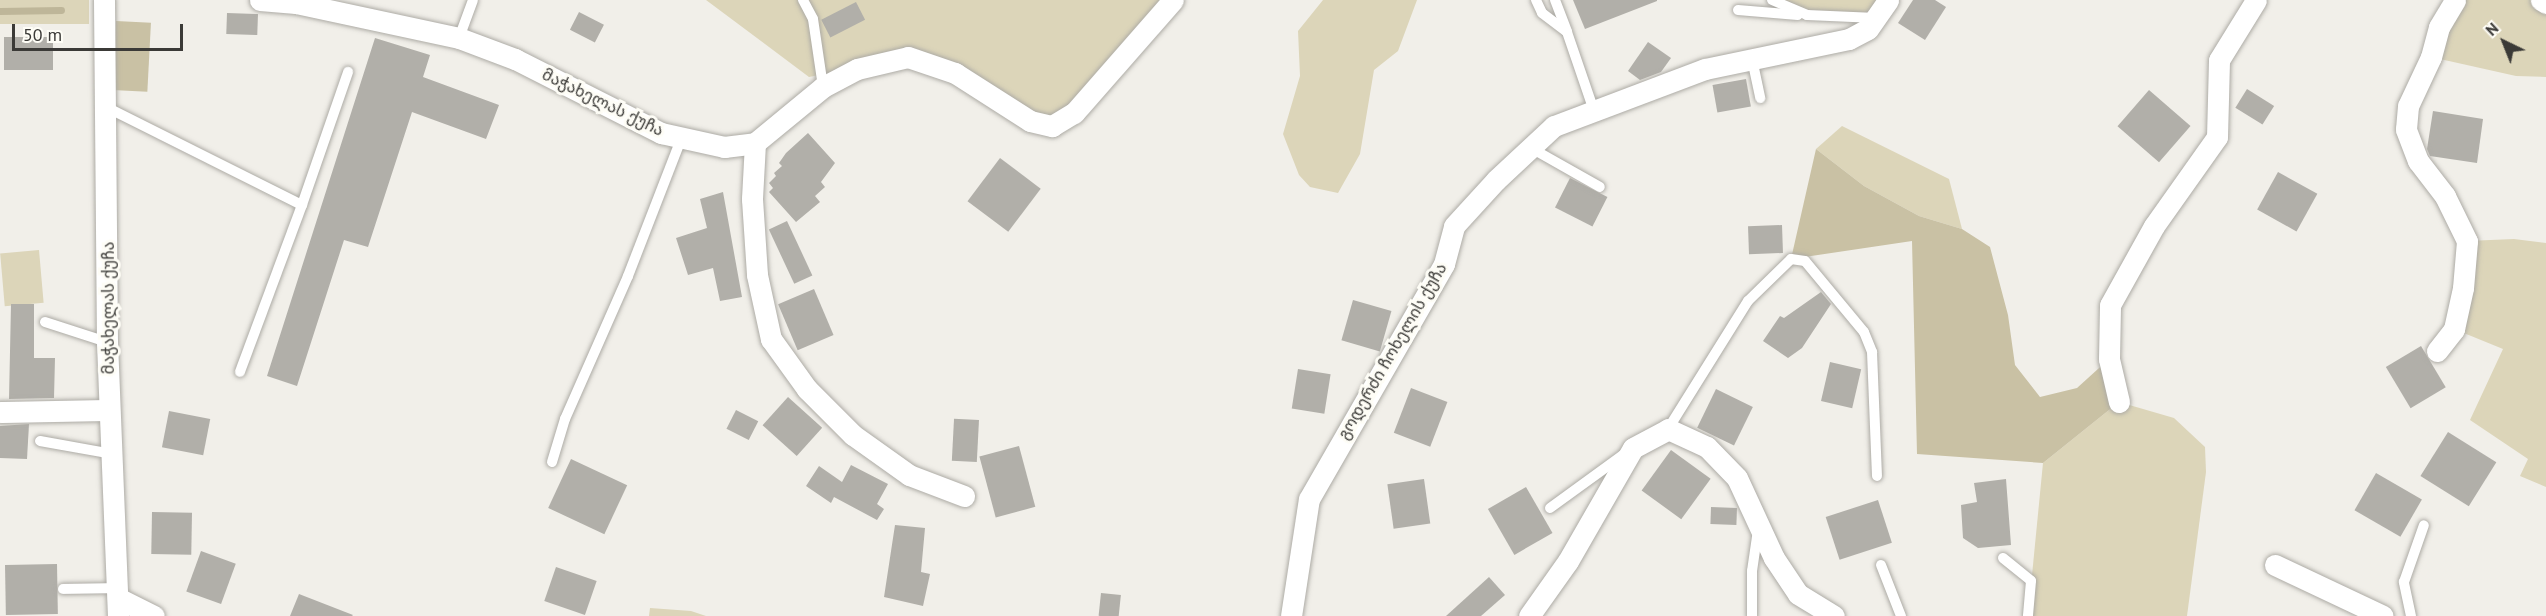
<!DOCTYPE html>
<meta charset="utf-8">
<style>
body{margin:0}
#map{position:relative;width:2546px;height:616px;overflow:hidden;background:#f1efe9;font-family:"PT Sans","Noto Sans Georgian",sans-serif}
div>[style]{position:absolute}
.green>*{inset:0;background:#dcd5b9;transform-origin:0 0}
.forest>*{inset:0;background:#c9c1a4;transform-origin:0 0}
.stream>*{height:7px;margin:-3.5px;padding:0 3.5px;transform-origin:3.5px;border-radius:3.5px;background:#beb699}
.building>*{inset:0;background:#b1afa9;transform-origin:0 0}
.roads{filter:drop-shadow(0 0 2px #adaba5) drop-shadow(0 0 2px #adaba5)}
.lane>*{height:10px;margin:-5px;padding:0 5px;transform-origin:5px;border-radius:5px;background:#fff}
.street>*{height:21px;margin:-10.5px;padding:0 10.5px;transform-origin:10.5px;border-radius:10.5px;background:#fff}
span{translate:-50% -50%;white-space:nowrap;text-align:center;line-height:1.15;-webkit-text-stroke:6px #fefdf6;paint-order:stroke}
.street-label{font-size:16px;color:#3b3a37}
.north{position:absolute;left:2474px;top:12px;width:60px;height:60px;-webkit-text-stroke:4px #fefdf6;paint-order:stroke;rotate:317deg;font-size:16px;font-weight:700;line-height:24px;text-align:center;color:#3b3a37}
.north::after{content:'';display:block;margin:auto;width:21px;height:27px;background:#3b3a37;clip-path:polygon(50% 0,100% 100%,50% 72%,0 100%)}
.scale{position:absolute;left:12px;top:24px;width:171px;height:27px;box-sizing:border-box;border:3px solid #3b3a37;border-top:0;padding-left:8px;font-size:18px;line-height:21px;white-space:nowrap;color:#3b3a37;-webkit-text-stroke:4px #fefdf6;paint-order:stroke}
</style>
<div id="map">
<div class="green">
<i style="left:0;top:0;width:89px;height:24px"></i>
<i style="clip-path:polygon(706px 0,1173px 0,1052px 126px,908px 57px,809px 77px)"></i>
<i style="clip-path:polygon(1323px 0,1417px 0,1398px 51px,1374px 70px,1360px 154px,1338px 193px,1310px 187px,1299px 175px,1283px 134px,1300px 76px,1298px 31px)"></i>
<i style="clip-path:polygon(1773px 0,1884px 0,1877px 18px,1833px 19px)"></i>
<i style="clip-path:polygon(2455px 0,2541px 0,2546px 3px,2546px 77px,2516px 76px,2431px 57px)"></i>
<i style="clip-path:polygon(1842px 126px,1949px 179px,1962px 229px,1919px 216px,1864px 186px,1816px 149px)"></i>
<i style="clip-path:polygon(2514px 239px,2546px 243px,2546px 487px,2520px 476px,2528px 459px,2470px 420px,2503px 349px,2454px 329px,2467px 241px)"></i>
<i style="left:39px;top:250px;width:53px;height:39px;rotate:85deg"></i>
<i style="clip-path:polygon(2119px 402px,2174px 418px,2205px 447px,2206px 472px,2187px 616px,2028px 616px,2043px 463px)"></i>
<i style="clip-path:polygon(650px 608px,691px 611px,706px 616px,649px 616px)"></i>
</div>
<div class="forest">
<i style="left:116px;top:21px;width:35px;height:69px;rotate:3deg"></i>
<i style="clip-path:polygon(1816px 149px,1864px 186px,1919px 216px,1962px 229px,1990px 247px,2008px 315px,2015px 365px,2040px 397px,2077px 388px,2109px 359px,2119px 402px,2043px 463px,1917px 454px,1912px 241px,1791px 259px)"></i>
</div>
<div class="stream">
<i style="left:0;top:11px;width:61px;rotate:-0.9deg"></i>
</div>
<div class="building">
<i style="clip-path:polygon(1573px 0,1657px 0,1657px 1px,1585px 29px)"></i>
<i style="clip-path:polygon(1913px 0,1935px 0,1946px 7px,1925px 40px,1898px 23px)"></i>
<i style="left:856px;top:2px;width:20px;height:39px;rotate:63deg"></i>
<i style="left:579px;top:12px;width:28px;height:20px;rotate:27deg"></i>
<i style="left:227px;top:13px;width:31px;height:21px;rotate:2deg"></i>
<i style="left:4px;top:37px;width:49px;height:33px"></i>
<i style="clip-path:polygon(375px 38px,430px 55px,423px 77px,499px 105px,486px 139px,412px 112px,368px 247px,344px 240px,297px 386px,267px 376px)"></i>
<i style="clip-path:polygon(1648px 42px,1671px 58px,1661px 72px,1640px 80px,1628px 71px)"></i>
<i style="left:1746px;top:79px;width:28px;height:34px;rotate:80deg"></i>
<i style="left:2247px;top:89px;width:32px;height:22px;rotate:32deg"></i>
<i style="left:2149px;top:90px;width:55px;height:48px;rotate:41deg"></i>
<i style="clip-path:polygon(2433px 111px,2483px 119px,2477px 163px,2430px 156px,2427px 149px)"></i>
<i style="clip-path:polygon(808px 133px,835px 163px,821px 182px,825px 187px,815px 196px,820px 202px,796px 222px,769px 192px,773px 188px,769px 183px,776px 176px,774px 173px,782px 166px,779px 163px,786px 153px)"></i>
<i style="left:1000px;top:158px;width:51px;height:54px;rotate:37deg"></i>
<i style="left:2278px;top:172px;width:45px;height:43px;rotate:29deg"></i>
<i style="left:1570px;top:178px;width:42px;height:33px;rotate:27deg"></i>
<i style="clip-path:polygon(723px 192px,742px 297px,720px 301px,713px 268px,688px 275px,676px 238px,707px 228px,700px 199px)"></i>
<i style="left:787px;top:221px;width:60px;height:20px;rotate:65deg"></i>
<i style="left:1782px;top:225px;width:28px;height:34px;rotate:88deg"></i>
<i style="left:814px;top:289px;width:50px;height:39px;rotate:67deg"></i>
<i style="clip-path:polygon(1821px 292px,1831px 304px,1802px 348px,1788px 358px,1763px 341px,1780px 316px,1784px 318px)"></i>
<i style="left:1353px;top:300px;width:40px;height:42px;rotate:16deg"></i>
<i style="clip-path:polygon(11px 304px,34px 304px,34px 358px,55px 358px,54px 398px,9px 399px)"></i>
<i style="left:2421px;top:346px;width:48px;height:41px;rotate:59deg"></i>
<i style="left:1830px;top:362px;width:32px;height:40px;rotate:13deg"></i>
<i style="left:1298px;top:369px;width:33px;height:40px;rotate:9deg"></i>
<i style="left:1411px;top:388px;width:39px;height:48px;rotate:21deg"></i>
<i style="left:1716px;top:389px;width:41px;height:43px;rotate:26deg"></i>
<i style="left:788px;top:397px;width:46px;height:38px;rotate:42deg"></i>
<i style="left:736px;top:410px;width:25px;height:21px;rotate:27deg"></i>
<i style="left:169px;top:411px;width:42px;height:37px;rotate:11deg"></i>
<i style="left:979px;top:420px;width:42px;height:25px;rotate:93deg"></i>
<i style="clip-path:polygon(29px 424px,27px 459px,0 458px,0 426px)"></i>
<i style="left:2448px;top:432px;width:57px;height:52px;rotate:32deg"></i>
<i style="left:1019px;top:446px;width:63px;height:41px;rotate:75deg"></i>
<i style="left:1671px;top:450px;width:49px;height:50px;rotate:36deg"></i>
<i style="left:571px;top:459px;width:62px;height:54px;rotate:25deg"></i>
<i style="clip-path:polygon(851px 465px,888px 484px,877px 504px,884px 509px,877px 520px,834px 497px,831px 503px,806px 486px,819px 466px,842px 482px)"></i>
<i style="left:2376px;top:473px;width:53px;height:43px;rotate:30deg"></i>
<i style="left:1424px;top:479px;width:45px;height:37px;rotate:82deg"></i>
<i style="clip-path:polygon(2006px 479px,2011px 545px,1978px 548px,1963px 538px,1961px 505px,1977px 502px,1974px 483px)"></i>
<i style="left:1526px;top:487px;width:53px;height:44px;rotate:60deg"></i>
<i style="left:1878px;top:500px;width:45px;height:55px;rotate:72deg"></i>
<i style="left:1711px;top:507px;width:26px;height:17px;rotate:2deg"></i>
<i style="left:152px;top:512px;width:40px;height:42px;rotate:1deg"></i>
<i style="clip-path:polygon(895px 525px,925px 528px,921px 572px,930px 574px,923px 606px,884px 597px)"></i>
<i style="left:201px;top:551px;width:37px;height:43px;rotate:20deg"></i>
<i style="left:57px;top:564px;width:50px;height:52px;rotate:89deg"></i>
<i style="left:556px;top:567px;width:43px;height:36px;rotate:19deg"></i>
<i style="clip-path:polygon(1489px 577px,1505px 595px,1481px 616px,1446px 616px)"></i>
<i style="left:1101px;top:593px;width:20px;height:23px;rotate:6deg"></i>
<i style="clip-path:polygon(299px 594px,353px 615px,352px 616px,290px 616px)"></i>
</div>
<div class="roads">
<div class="lane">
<i style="left:803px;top:0;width:21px;rotate:62deg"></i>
<i style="left:813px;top:19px;width:69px;rotate:81.6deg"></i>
<i style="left:1536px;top:0;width:14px;rotate:65deg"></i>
<i style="left:1542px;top:13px;width:31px;rotate:37deg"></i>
<i style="left:1567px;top:32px;width:80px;rotate:71.1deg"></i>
<i style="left:1555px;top:0;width:34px;rotate:69deg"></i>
<i style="left:1772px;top:0;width:38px;rotate:23deg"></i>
<i style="left:1807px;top:15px;width:69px;rotate:2.5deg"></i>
<i style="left:1738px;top:10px;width:60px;rotate:4.8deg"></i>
<i style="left:459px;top:38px;width:40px;rotate:-69.8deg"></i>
<i style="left:1752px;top:59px;width:40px;rotate:78deg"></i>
<i style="left:106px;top:107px;width:219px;rotate:26.6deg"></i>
<i style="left:302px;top:205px;width:178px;rotate:110.4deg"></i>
<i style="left:1531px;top:148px;width:79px;rotate:29.5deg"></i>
<i style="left:302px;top:205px;width:141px;rotate:-70.9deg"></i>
<i style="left:45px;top:322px;width:65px;rotate:17.9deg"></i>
<i style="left:1668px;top:429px;width:151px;rotate:-58deg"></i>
<i style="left:1748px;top:301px;width:60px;rotate:-44.3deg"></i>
<i style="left:1791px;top:259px;width:14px;rotate:8deg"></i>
<i style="left:1805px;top:261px;width:92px;rotate:50.3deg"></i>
<i style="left:1864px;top:332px;width:22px;rotate:68deg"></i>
<i style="left:1872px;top:352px;width:124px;rotate:87.7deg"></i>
<i style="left:40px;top:441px;width:73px;rotate:10.2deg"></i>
<i style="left:552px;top:462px;width:45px;rotate:-73.2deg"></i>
<i style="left:565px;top:419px;width:156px;rotate:-66.2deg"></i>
<i style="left:628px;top:276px;width:149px;rotate:-68.8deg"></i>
<i style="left:1550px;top:508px;width:90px;rotate:-36deg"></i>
<i style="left:2003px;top:558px;width:36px;rotate:39deg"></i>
<i style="left:2031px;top:581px;width:35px;rotate:95deg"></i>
<i style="left:1881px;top:565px;width:55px;rotate:68.6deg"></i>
<i style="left:63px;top:589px;width:55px;rotate:-1deg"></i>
<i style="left:1752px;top:616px;width:45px;rotate:-90deg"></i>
<i style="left:1752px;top:571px;width:41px;rotate:-81.7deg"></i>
<i style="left:2411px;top:616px;width:35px;rotate:-102deg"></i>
<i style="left:2404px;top:582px;width:60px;rotate:-70.7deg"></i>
</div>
<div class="street">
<i style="left:104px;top:0;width:342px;rotate:89.5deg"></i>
<i style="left:107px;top:342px;width:274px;rotate:87.7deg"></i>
<i style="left:260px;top:0;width:36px;rotate:5deg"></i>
<i style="left:296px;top:3px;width:167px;rotate:12.1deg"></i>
<i style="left:459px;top:38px;width:60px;rotate:20.6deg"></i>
<i style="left:515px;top:59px;width:164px;rotate:26.9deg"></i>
<i style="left:661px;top:133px;width:65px;rotate:12.5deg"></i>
<i style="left:724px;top:147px;width:31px;rotate:-7deg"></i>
<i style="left:755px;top:143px;width:56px;rotate:93.1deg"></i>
<i style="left:752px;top:199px;width:76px;rotate:86.2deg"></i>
<i style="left:757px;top:275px;width:66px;rotate:77.7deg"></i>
<i style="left:771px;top:339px;width:62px;rotate:54.2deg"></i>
<i style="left:807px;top:389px;width:65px;rotate:45deg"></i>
<i style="left:853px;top:435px;width:69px;rotate:35.5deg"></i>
<i style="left:909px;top:475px;width:59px;rotate:20.9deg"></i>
<i style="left:2541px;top:0;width:6px;rotate:31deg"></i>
<i style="left:755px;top:143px;width:88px;rotate:-39.5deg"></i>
<i style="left:823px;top:87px;width:38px;rotate:-28deg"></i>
<i style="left:857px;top:69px;width:52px;rotate:-13.2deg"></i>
<i style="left:908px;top:57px;width:50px;rotate:18.8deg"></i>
<i style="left:955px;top:73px;width:89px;rotate:32.6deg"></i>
<i style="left:1030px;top:121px;width:23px;rotate:13deg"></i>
<i style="left:1052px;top:126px;width:26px;rotate:-31deg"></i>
<i style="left:1074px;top:113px;width:150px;rotate:-48.8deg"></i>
<i style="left:2437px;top:351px;width:28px;rotate:-52deg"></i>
<i style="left:2454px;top:329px;width:42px;rotate:-77.6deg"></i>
<i style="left:2463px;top:288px;width:47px;rotate:-85.1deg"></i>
<i style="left:2467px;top:241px;width:50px;rotate:-116.1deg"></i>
<i style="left:2445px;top:196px;width:44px;rotate:-127.6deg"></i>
<i style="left:2418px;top:161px;width:34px;rotate:-111deg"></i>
<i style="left:2406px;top:129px;width:23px;rotate:-85deg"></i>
<i style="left:2408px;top:106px;width:54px;rotate:-64.9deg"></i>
<i style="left:2431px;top:57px;width:31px;rotate:-75deg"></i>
<i style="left:2439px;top:27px;width:31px;rotate:-59deg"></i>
<i style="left:2119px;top:402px;width:44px;rotate:-103.1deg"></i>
<i style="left:2109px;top:359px;width:54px;rotate:-88.9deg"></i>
<i style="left:2110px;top:305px;width:90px;rotate:-60.9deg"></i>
<i style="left:2154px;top:226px;width:109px;rotate:-54.7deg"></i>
<i style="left:2217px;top:137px;width:77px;rotate:-88.5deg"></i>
<i style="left:2219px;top:60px;width:70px;rotate:-58.3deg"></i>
<i style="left:0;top:412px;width:109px;rotate:-1.1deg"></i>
<i style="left:2275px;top:565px;width:119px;rotate:25.3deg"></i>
<i style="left:118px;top:598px;width:40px;rotate:26.6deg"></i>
<i style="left:1291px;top:616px;width:118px;rotate:-81.3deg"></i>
<i style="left:1309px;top:499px;width:271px;rotate:-60.1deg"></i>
<i style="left:1444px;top:264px;width:39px;rotate:-75deg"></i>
<i style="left:1454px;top:226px;width:62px;rotate:-47.6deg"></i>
<i style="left:1496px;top:180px;width:79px;rotate:-43deg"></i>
<i style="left:1554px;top:126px;width:161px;rotate:-20.7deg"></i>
<i style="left:1705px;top:69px;width:147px;rotate:-11.8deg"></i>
<i style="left:1849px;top:39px;width:21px;rotate:-28deg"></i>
<i style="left:1868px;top:29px;width:35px;rotate:-55deg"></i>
<i style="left:1529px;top:616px;width:67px;rotate:-54.7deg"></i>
<i style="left:1568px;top:561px;width:130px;rotate:-60.1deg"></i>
<i style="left:1633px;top:448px;width:40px;rotate:-28deg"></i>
<i style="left:1668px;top:429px;width:43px;rotate:24.8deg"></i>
<i style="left:1707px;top:447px;width:43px;rotate:45.9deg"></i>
<i style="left:1737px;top:478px;width:88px;rotate:65.2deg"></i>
<i style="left:1774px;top:558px;width:43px;rotate:56.3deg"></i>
<i style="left:1798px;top:594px;width:42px;rotate:31.4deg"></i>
</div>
</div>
<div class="street-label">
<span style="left:603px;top:102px;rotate:26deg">მაჭახელას ქუჩა</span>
<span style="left:108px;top:308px;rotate:-90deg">მაჭახელას ქუჩა</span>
<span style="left:1392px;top:351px;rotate:-60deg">გოდერძი ჩოხელის ქუჩა</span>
</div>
<div class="north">N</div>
<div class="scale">50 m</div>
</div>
